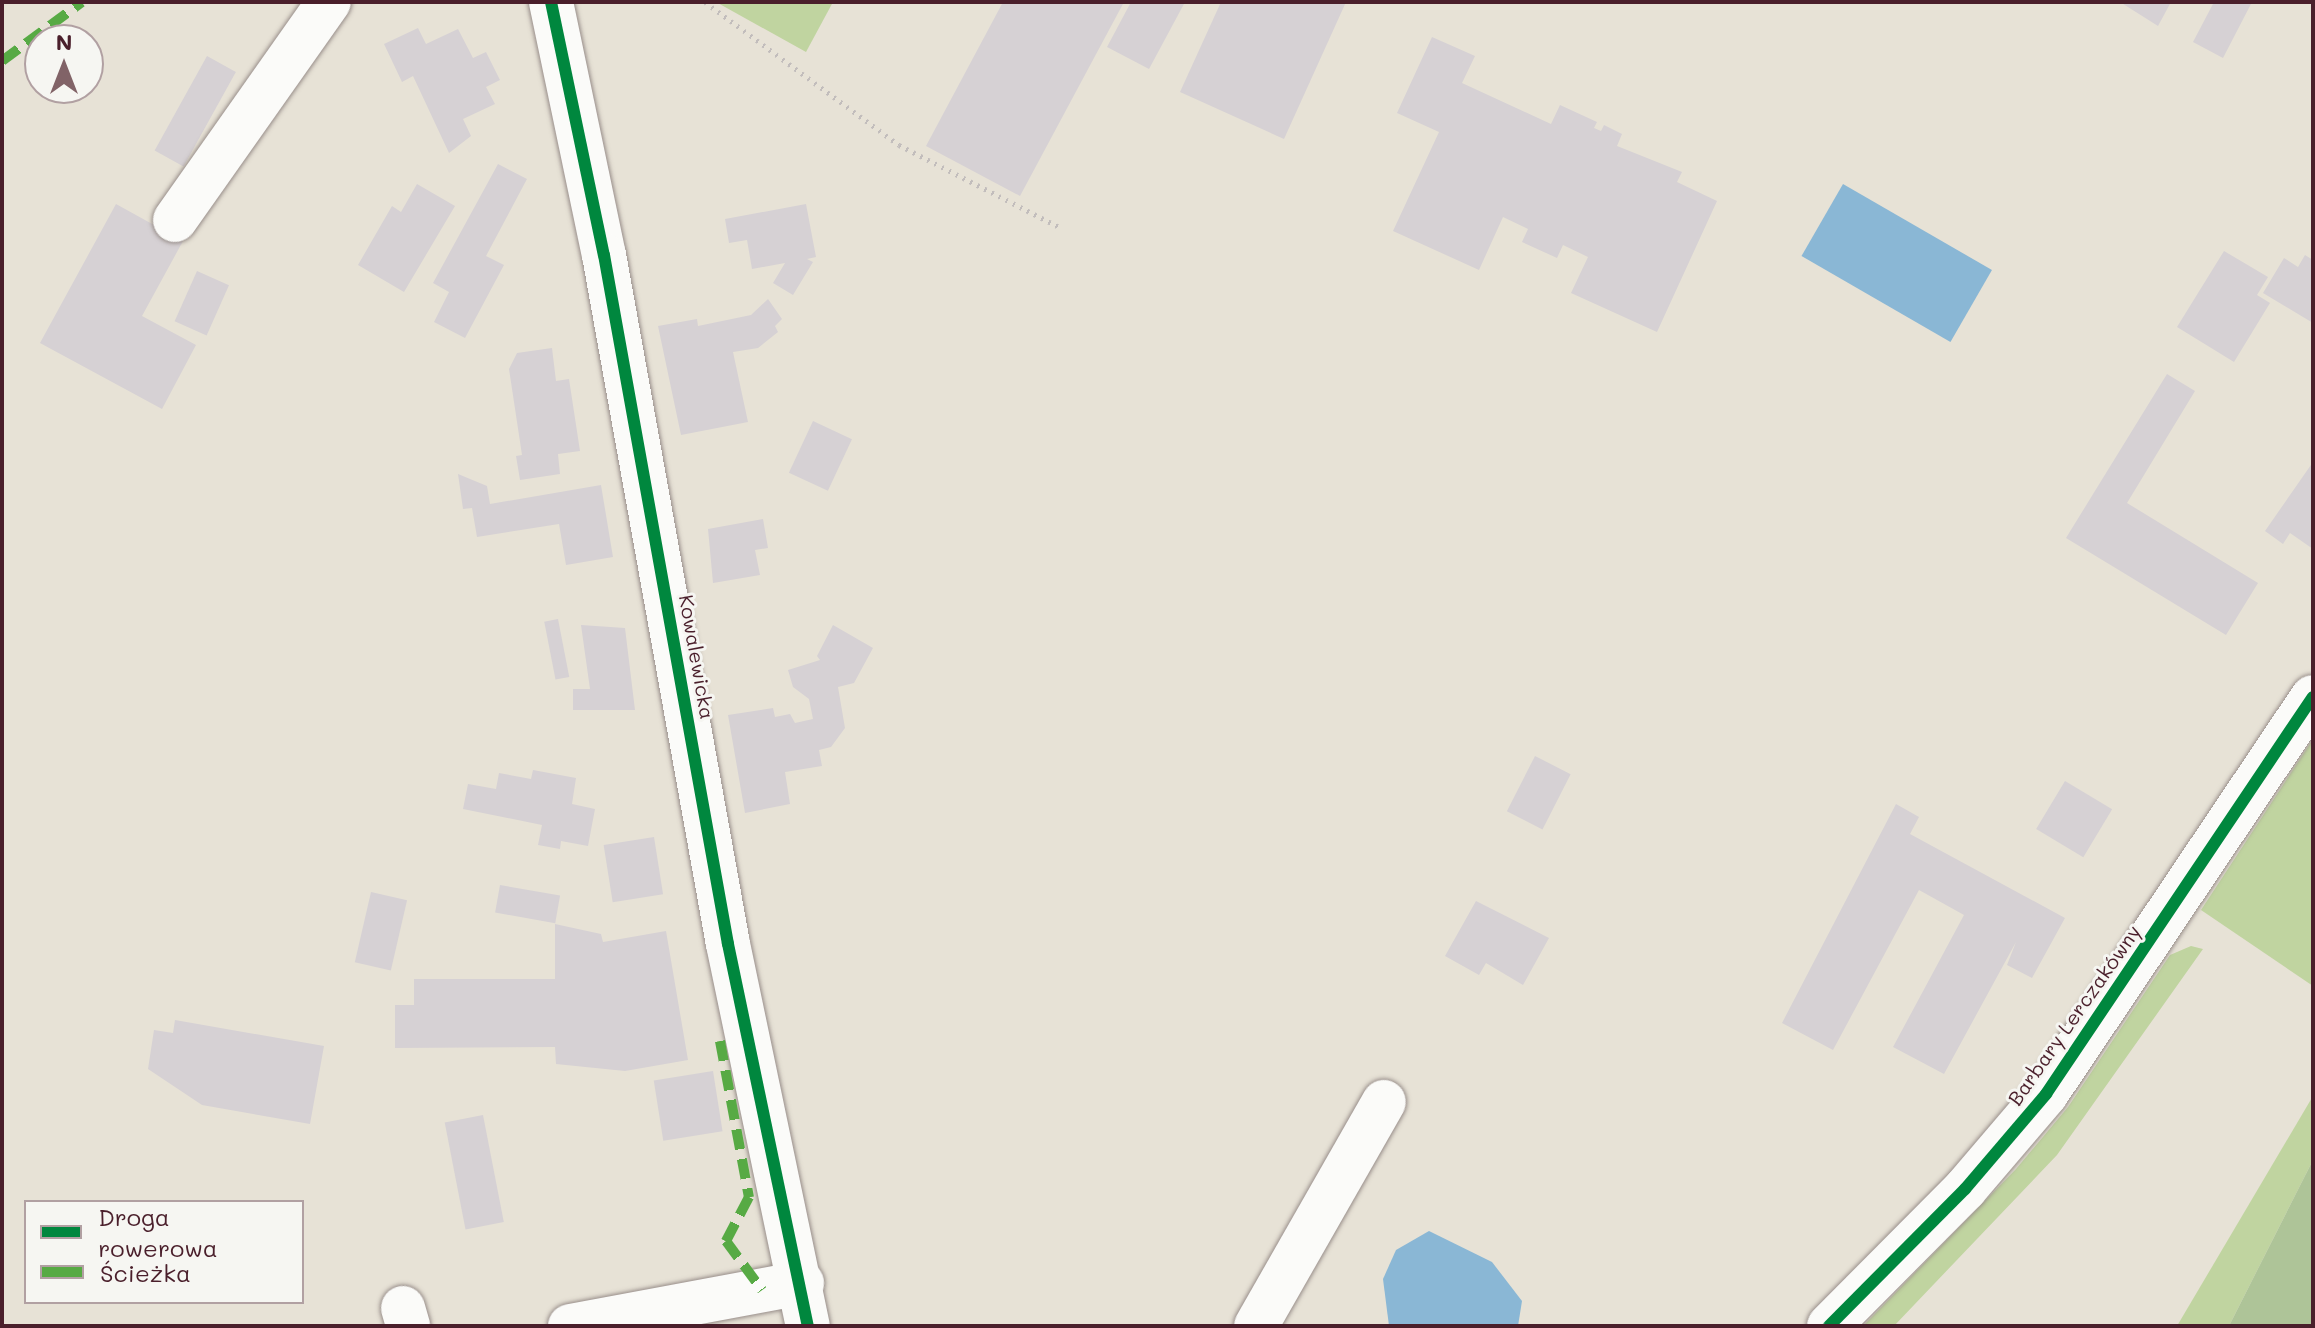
<!DOCTYPE html>
<meta charset="utf-8">
<style>
body{margin:0}
#map{position:relative;width:2315px;height:1328px;overflow:hidden;background:#e7e2d6;font-family:Mali,sans-serif}
div>[style]{position:absolute}
.green>*{inset:0;background:#c0d4a0}
.forest>*{inset:0;background:#aec498}
.water>*{inset:0;background:#8ab7d5;transform-origin:0 0}
.building>*{inset:0;background:#d6d1d4;transform-origin:0 0}
.path>*{height:5px;margin-top:-2.5px;transform-origin:0;background:repeating-linear-gradient(90deg,#c2bdbc 0 2px,transparent 0 8px)}
.roads{filter:drop-shadow(0 0 2px #988e8a) drop-shadow(0 0 2px #988e8a)}
.minor>*{height:44px;margin:-22px;padding:0 22px;transform-origin:22px;border-radius:22px;background:#fbfbf9}
.quiet>*{height:10px;margin-top:-5px;transform-origin:0;background:repeating-linear-gradient(90deg,#57aa44 0 20px,transparent 0 30px)}
.cycleway>*{height:12px;margin:-6px;padding:0 6px;transform-origin:6px;border-radius:6px;background:#00873e}
span{translate:-50% -50%;white-space:nowrap;text-align:center;line-height:1.15;-webkit-text-stroke:6px #f6f6f2;paint-order:stroke}
.street-label{font-size:20px;color:#4a1f2b}
.frame{position:absolute;inset:0;border:4px solid #4a1f2b;pointer-events:none}
.legend{position:absolute;left:24px;top:1200px;width:280px;height:104px;box-sizing:border-box;background:#f6f6f2;border:2px solid #b1a0a2;margin:0;padding:10px 14px;list-style:none;font-size:24px;color:#4a1f2b}
.legend li{display:flex;align-items:center;gap:16px;height:40px}
.legend b{width:40px;border:2px solid #b1a0a2}
.north{position:absolute;left:24px;top:24px;width:80px;height:80px;box-sizing:border-box;background:#f6f6f2;border:2px solid #b1a0a2;border-radius:50%;rotate:0deg;font-size:22px;font-weight:700;line-height:32px;text-align:center;color:#4a1f2b}
.north::after{content:'';display:block;margin:auto;width:28px;height:36px;background:#816367;clip-path:polygon(50% 0,100% 100%,50% 72%,0 100%)}
</style>
<div id="map">
<div class="green">
<i style="clip-path:polygon(716px 2px,833px 2px,806px 52px)"></i>
<i style="clip-path:polygon(2313px 739px,2313px 986px,2201px 910px)"></i>
<i style="clip-path:polygon(2191px 946px,2203px 949px,2057px 1155px,1894px 1326px,1863px 1326px,2016px 1169px,2068px 1107px,2170px 955px)"></i>
<i style="clip-path:polygon(2313px 1096px,2313px 1160px,2229px 1326px,2177px 1326px)"></i>
</div>
<div class="forest">
<i style="clip-path:polygon(2313px 1160px,2313px 1326px,2229px 1326px)"></i>
</div>
<div class="water">
<i style="left:1843px;top:184px;width:172px;height:83px;rotate:30deg"></i>
<i style="clip-path:polygon(1429px 1231px,1492px 1262px,1522px 1301px,1518px 1326px,1389px 1326px,1383px 1279px,1396px 1250px)"></i>
</div>
<div class="building">
<i style="clip-path:polygon(1003px 2px,1124px 2px,1020px 196px,926px 146px)"></i>
<i style="clip-path:polygon(1131px 2px,1185px 2px,1149px 69px,1107px 47px)"></i>
<i style="clip-path:polygon(1221px 2px,1346px 2px,1284px 139px,1180px 92px)"></i>
<i style="clip-path:polygon(2120px 2px,2171px 2px,2158px 26px)"></i>
<i style="clip-path:polygon(2214px 2px,2252px 2px,2223px 58px,2193px 42px)"></i>
<i style="clip-path:polygon(418px 28px,426px 44px,458px 29px,473px 58px,486px 52px,500px 80px,486px 87px,495px 104px,463px 119px,471px 136px,449px 153px,413px 76px,402px 82px,384px 44px)"></i>
<i style="clip-path:polygon(1432px 37px,1475px 56px,1462px 83px,1551px 124px,1560px 105px,1597px 122px,1594px 128px,1601px 131px,1604px 125px,1622px 134px,1617px 146px,1682px 172px,1677px 182px,1717px 201px,1657px 332px,1571px 293px,1588px 257px,1563px 245px,1557px 258px,1522px 242px,1528px 229px,1503px 217px,1479px 270px,1393px 231px,1439px 132px,1397px 113px)"></i>
<i style="left:207px;top:56px;width:33px;height:108px;rotate:29deg"></i>
<i style="clip-path:polygon(498px 164px,527px 179px,486px 256px,504px 265px,465px 338px,434px 322px,449px 292px,433px 283px)"></i>
<i style="clip-path:polygon(417px 184px,455px 206px,404px 292px,358px 265px,392px 206px,401px 212px)"></i>
<i style="clip-path:polygon(116px 204px,183px 241px,142px 316px,196px 345px,162px 409px,40px 343px)"></i>
<i style="clip-path:polygon(806px 204px,816px 257px,807px 259px,813px 262px,793px 295px,773px 283px,785px 263px,752px 269px,747px 240px,729px 243px,725px 219px)"></i>
<i style="clip-path:polygon(2224px 251px,2268px 277px,2257px 295px,2270px 303px,2234px 362px,2177px 327px)"></i>
<i style="clip-path:polygon(2305px 255px,2313px 260px,2313px 323px,2263px 293px,2284px 258px,2298px 267px)"></i>
<i style="left:197px;top:271px;width:35px;height:55px;rotate:24deg"></i>
<i style="clip-path:polygon(768px 299px,782px 319px,775px 326px,778px 332px,758px 348px,733px 352px,748px 422px,681px 435px,658px 326px,697px 319px,698px 326px,751px 315px)"></i>
<i style="clip-path:polygon(552px 348px,556px 381px,569px 379px,580px 451px,558px 454px,560px 474px,520px 480px,516px 456px,522px 455px,509px 369px,517px 353px)"></i>
<i style="clip-path:polygon(2167px 374px,2195px 391px,2127px 503px,2258px 583px,2226px 635px,2066px 538px)"></i>
<i style="left:813px;top:421px;width:43px;height:57px;rotate:25deg"></i>
<i style="clip-path:polygon(2313px 462px,2313px 549px,2290px 533px,2283px 544px,2265px 531px)"></i>
<i style="clip-path:polygon(458px 474px,487px 486px,490px 504px,601px 485px,613px 557px,566px 565px,559px 524px,477px 537px,472px 508px,463px 509px)"></i>
<i style="clip-path:polygon(763px 519px,768px 548px,755px 550px,760px 575px,713px 583px,708px 529px)"></i>
<i style="left:558px;top:619px;width:59px;height:14px;rotate:79deg"></i>
<i style="clip-path:polygon(581px 625px,625px 628px,635px 710px,573px 710px,573px 689px,590px 689px)"></i>
<i style="clip-path:polygon(833px 625px,873px 648px,854px 683px,838px 687px,845px 728px,831px 747px,819px 750px,822px 766px,785px 772px,790px 804px,745px 813px,728px 715px,773px 708px,775px 717px,790px 714px,795px 723px,813px 719px,809px 699px,793px 687px,788px 670px,820px 660px,817px 656px)"></i>
<i style="left:1535px;top:756px;width:40px;height:62px;rotate:27deg"></i>
<i style="clip-path:polygon(533px 770px,576px 778px,572px 804px,595px 809px,588px 846px,561px 841px,560px 849px,538px 845px,542px 825px,463px 809px,468px 784px,496px 789px,499px 773px,531px 779px)"></i>
<i style="left:2065px;top:781px;width:55px;height:56px;rotate:31deg"></i>
<i style="clip-path:polygon(1896px 804px,1919px 817px,1910px 834px,2065px 918px,2032px 978px,2007px 965px,2016px 942px,1944px 1074px,1893px 1047px,1964px 915px,1919px 890px,1833px 1050px,1782px 1023px)"></i>
<i style="left:654px;top:837px;width:58px;height:51px;rotate:81deg"></i>
<i style="left:500px;top:885px;width:61px;height:28px;rotate:10deg"></i>
<i style="left:371px;top:892px;width:37px;height:72px;rotate:13deg"></i>
<i style="clip-path:polygon(1476px 901px,1549px 938px,1523px 985px,1486px 963px,1479px 975px,1445px 956px)"></i>
<i style="clip-path:polygon(555px 924px,601px 934px,603px 942px,666px 931px,688px 1060px,625px 1071px,556px 1064px,555px 1047px,395px 1048px,395px 1005px,414px 1005px,414px 979px,555px 979px)"></i>
<i style="clip-path:polygon(175px 1020px,324px 1046px,310px 1124px,202px 1105px,148px 1069px,154px 1030px,173px 1033px)"></i>
<i style="left:713px;top:1071px;width:61px;height:60px;rotate:81deg"></i>
<i style="left:483px;top:1115px;width:109px;height:39px;rotate:79deg"></i>
</div>
<div class="path">
<i style="left:705px;top:2px;width:241px;rotate:36.4deg"></i>
<i style="left:899px;top:145px;width:182px;rotate:27.1deg"></i>
</div>
<div class="roads">
<div class="minor">
<i style="left:551px;top:2px;width:258px;rotate:78.2deg"></i>
<i style="left:604px;top:255px;width:700px;rotate:79.8deg"></i>
<i style="left:728px;top:944px;width:390px;rotate:78.2deg"></i>
<i style="left:175px;top:220px;width:267px;rotate:-54.8deg"></i>
<i style="left:403px;top:1308px;width:19px;rotate:74deg"></i>
<i style="left:570px;top:1326px;width:236px;rotate:-10.5deg"></i>
<i style="left:1256px;top:1326px;width:258px;rotate:-60.3deg"></i>
<i style="left:1829px;top:1326px;width:193px;rotate:-45.2deg"></i>
<i style="left:1965px;top:1189px;width:125px;rotate:-49.5deg"></i>
<i style="left:2046px;top:1094px;width:478px;rotate:-56.1deg"></i>
</div>
</div>
<div class="quiet">
<i style="left:2px;top:61px;width:99px;rotate:-36.4deg"></i>
<i style="left:720px;top:1041px;width:159px;rotate:79.5deg"></i>
<i style="left:749px;top:1197px;width:50px;rotate:117.6deg"></i>
<i style="left:726px;top:1241px;width:61px;rotate:53.7deg"></i>
</div>
<div class="cycleway">
<i style="left:551px;top:2px;width:258px;rotate:78.2deg"></i>
<i style="left:604px;top:255px;width:700px;rotate:79.8deg"></i>
<i style="left:728px;top:944px;width:390px;rotate:78.2deg"></i>
<i style="left:1829px;top:1326px;width:193px;rotate:-45.2deg"></i>
<i style="left:1965px;top:1189px;width:125px;rotate:-49.5deg"></i>
<i style="left:2046px;top:1094px;width:478px;rotate:-56.1deg"></i>
</div>
<div class="street-label">
<span style="left:697px;top:657px;rotate:80deg">Kowalewicka</span>
<span style="left:2074px;top:1015px;rotate:-55deg">Barbary Lerczakówny</span>
</div>
<div class="frame"></div>
<ul class="legend">
<li><b style="height:10px;background:#00873e"></b>Droga rowerowa</li>
<li><b style="height:10px;background:#57aa44"></b>Ścieżka</li>
</ul>
<div class="north">N</div>
</div>
